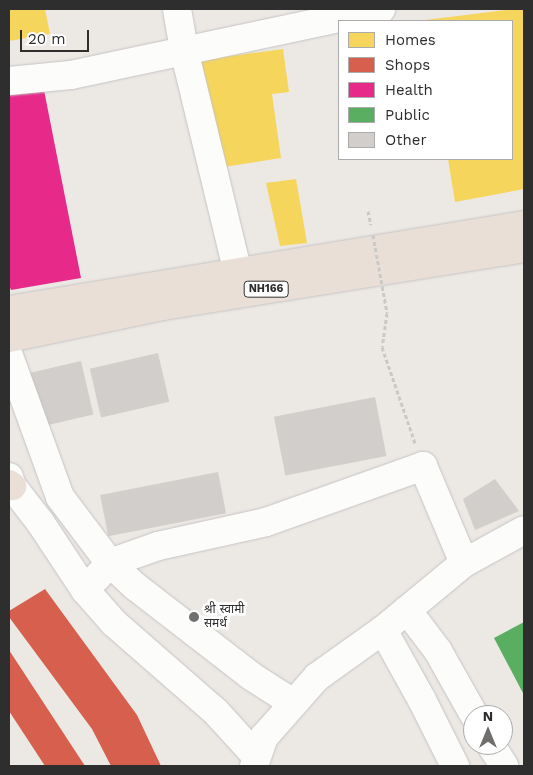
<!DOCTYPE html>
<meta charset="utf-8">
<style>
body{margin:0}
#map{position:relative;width:533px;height:775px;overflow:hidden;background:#ece8e4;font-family:"Work Sans","Noto Sans Devanagari",sans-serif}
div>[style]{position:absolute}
.homes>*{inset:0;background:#f6d55c}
.shops>*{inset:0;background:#d6604d}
.health>*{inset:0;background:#e7298a}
.public>*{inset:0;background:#5aae61}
.building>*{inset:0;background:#d1cecb;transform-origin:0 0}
.path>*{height:3px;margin-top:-1.5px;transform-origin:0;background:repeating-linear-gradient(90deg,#c9c9c8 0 4px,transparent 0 6.5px)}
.roads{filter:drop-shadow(0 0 1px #c5c4c5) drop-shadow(0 0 1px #c5c4c5)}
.minor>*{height:28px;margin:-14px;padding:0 14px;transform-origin:14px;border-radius:14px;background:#fcfcfb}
.highway>*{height:28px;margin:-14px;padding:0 14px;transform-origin:14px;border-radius:14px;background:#eadfd6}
.path-bridge>*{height:3px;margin-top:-1.5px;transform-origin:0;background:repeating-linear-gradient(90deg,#c9c9c8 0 4px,transparent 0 6.5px)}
.dots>*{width:14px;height:14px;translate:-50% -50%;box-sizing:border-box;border:2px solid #fff;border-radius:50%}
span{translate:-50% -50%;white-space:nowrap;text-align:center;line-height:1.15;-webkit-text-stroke:5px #fff;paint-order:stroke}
.shield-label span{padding:1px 4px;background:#fff;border:1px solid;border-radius:4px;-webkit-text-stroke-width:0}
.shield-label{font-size:11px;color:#2e2e2e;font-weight:700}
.poi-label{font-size:12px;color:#2e2e2e}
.left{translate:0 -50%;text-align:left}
.frame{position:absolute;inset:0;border:10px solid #2e2e2e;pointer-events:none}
.legend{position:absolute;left:338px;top:20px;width:175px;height:140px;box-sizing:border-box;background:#fff;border:1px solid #ababab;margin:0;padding:6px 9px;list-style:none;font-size:15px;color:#2e2e2e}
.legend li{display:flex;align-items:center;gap:10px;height:25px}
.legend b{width:25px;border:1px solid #ababab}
.north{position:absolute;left:463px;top:705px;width:50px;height:50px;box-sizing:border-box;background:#fff;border:1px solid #ababab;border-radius:50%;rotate:0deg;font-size:14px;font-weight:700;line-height:20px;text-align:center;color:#2e2e2e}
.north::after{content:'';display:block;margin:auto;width:18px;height:22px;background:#706f6e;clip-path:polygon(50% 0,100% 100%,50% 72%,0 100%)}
.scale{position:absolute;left:20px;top:30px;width:69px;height:22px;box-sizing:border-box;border:2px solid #2e2e2e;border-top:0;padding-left:6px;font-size:15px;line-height:18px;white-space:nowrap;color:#2e2e2e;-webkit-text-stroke:4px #fff;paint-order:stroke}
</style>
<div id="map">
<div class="homes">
<i style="clip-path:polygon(9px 9px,45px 9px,50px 34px,9px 41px)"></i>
<i style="clip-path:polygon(513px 9px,524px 9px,524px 189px,455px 202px,448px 159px,512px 159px,512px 21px,425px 20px)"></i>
<i style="clip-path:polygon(283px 49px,289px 92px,272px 94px,281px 158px,217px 168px,201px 60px)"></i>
<i style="clip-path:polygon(296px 179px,307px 243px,280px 246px,266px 183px)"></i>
</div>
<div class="shops">
<i style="clip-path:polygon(45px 589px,137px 715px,161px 766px,111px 766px,92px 729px,9px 617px,9px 611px)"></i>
<i style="clip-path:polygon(9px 650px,85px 766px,45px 766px,9px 711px)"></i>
</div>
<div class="health">
<i style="clip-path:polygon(43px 85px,81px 278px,11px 290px,9px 285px,9px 92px)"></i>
</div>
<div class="public">
<i style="clip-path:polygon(524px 622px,524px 695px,494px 638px)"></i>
</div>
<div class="building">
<i style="left:158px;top:353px;width:50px;height:70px;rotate:77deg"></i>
<i style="left:81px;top:361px;width:55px;height:63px;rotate:77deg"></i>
<i style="left:375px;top:397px;width:60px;height:103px;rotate:79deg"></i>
<i style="left:218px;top:472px;width:42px;height:120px;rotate:79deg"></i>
<i style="clip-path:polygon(495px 479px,519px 511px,475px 530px,463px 499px)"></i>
</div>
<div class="path">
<i style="left:368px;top:211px;width:14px;rotate:78deg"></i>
<i style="left:387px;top:313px;width:34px;rotate:98deg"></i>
<i style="left:382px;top:347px;width:102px;rotate:71deg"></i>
</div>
<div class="roads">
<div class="minor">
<i style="left:177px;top:9px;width:42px;rotate:80.3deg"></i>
<i style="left:184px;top:50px;width:229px;rotate:76.4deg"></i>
<i style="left:9px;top:81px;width:62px;rotate:-5.5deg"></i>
<i style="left:71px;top:75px;width:317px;rotate:-12deg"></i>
<i style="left:9px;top:356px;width:150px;rotate:70.1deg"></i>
<i style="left:60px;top:497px;width:83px;rotate:52.9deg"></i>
<i style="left:110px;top:563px;width:35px;rotate:43deg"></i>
<i style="left:136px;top:587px;width:145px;rotate:37.7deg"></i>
<i style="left:251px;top:676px;width:50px;rotate:32.7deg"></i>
<i style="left:9px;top:477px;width:9px;rotate:72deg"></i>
<i style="left:12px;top:486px;width:46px;rotate:52.1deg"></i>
<i style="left:40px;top:522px;width:82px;rotate:56.5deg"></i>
<i style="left:85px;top:590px;width:44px;rotate:48.7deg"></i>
<i style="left:114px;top:623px;width:135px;rotate:41.1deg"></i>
<i style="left:216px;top:712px;width:59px;rotate:47.7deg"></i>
<i style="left:85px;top:590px;width:37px;rotate:-47deg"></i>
<i style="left:110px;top:563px;width:51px;rotate:-19.5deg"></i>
<i style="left:158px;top:546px;width:111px;rotate:-12.5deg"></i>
<i style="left:266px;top:522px;width:167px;rotate:-19.6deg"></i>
<i style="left:423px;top:466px;width:105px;rotate:67.1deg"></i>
<i style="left:407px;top:610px;width:51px;rotate:52.9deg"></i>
<i style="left:438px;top:651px;width:73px;rotate:60.6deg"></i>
<i style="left:383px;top:630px;width:80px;rotate:60.9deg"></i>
<i style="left:422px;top:700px;width:74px;rotate:63.4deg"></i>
<i style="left:491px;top:745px;width:25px;rotate:58deg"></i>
<i style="left:254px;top:766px;width:31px;rotate:-71deg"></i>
<i style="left:264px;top:737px;width:80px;rotate:-48.5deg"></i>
<i style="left:317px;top:677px;width:81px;rotate:-35.5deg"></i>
<i style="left:383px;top:630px;width:105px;rotate:-39.6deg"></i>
<i style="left:464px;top:563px;width:68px;rotate:-28.8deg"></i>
</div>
<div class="highway">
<i style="left:9px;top:310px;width:522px;rotate:-9.37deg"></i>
<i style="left:9px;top:338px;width:157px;rotate:-11.7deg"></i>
<i style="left:163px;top:306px;width:366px;rotate:-9.1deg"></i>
<i style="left:9px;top:484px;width:4px;rotate:34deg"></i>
</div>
</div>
<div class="path-bridge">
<i style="left:373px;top:235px;width:79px;rotate:79.8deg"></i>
</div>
<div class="dots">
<i style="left:194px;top:617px;background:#706f6e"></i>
</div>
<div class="shield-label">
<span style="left:266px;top:289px">NH166</span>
</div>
<div class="poi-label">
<span class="left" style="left:204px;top:617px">श्री स्वामी<br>समर्थ</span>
</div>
<div class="frame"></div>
<ul class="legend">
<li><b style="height:14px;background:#f6d55c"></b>Homes</li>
<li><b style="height:14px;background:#d6604d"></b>Shops</li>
<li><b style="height:14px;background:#e7298a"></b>Health</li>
<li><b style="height:14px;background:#5aae61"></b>Public</li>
<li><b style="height:14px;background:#d1cecb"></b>Other</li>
</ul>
<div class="north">N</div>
<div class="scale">20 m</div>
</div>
